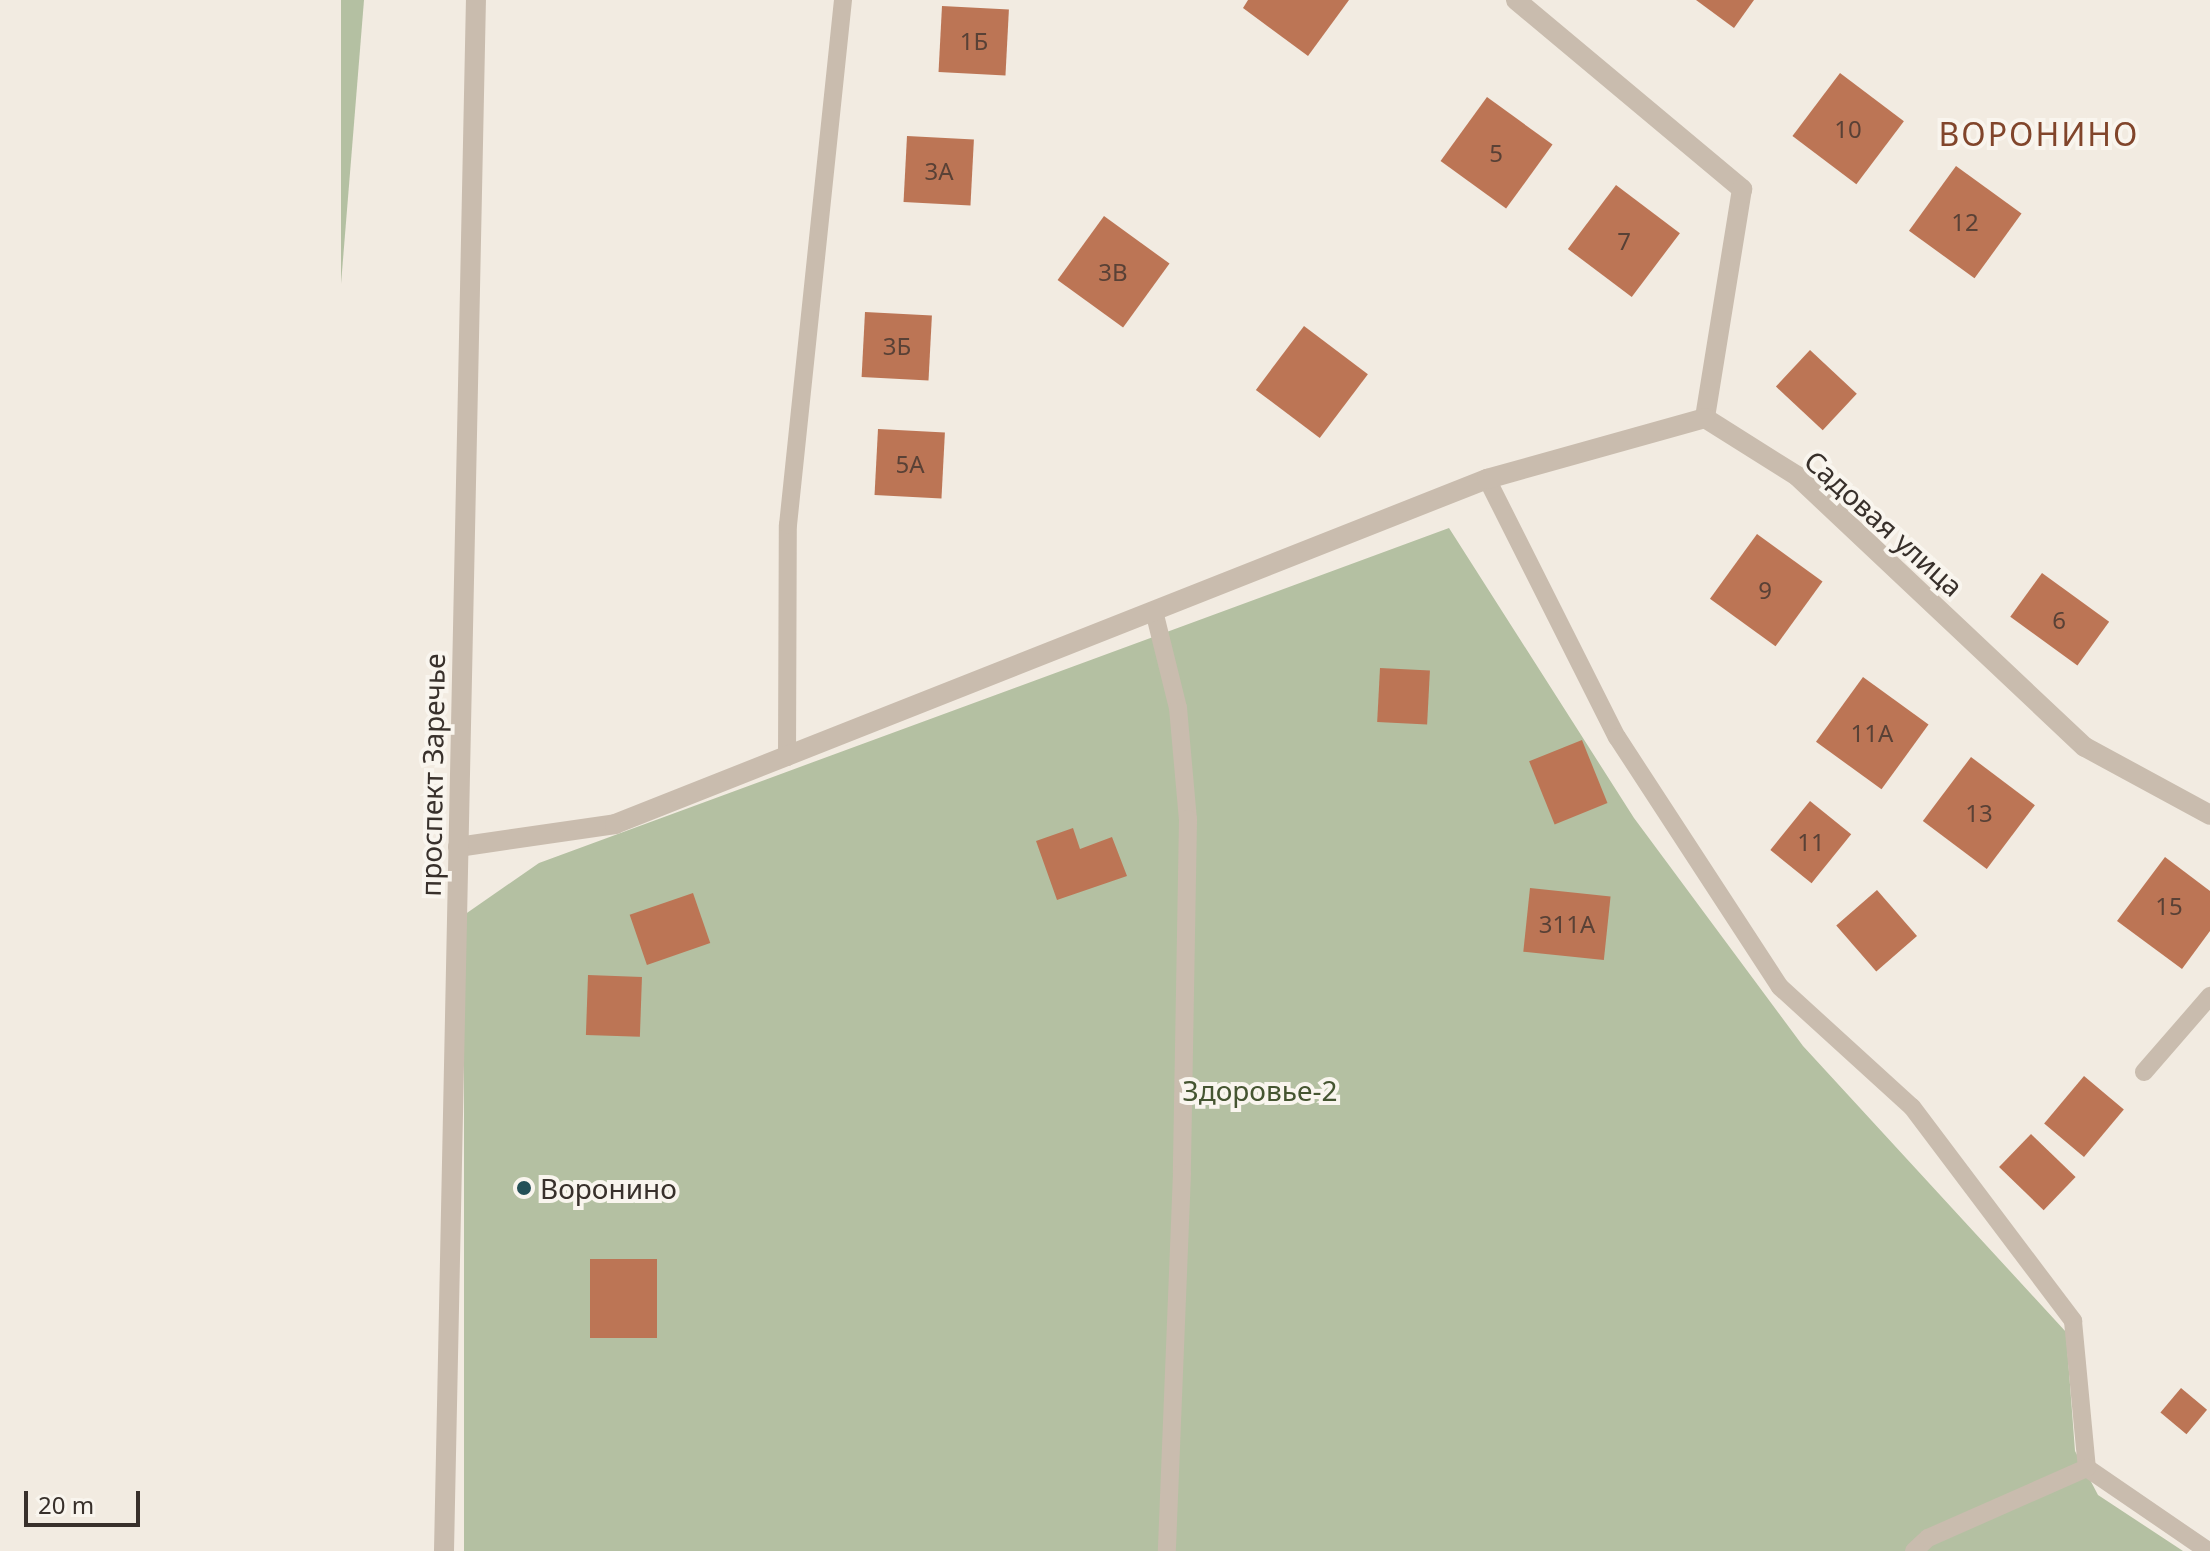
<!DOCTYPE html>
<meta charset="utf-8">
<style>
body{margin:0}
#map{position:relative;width:2210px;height:1551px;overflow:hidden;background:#f2ebe1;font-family:"Noto Sans",sans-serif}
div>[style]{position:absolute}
.green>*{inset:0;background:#b4c0a2}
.building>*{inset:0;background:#bc7555;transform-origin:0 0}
.service>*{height:18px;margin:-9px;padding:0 9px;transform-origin:9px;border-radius:9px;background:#c9bcae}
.minor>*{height:20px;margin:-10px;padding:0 10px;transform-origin:10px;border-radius:10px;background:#c9bcae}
.tertiary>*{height:20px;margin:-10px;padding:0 10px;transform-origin:10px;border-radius:10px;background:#c9bcae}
.dots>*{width:22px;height:22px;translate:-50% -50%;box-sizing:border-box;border:4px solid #f9f5ee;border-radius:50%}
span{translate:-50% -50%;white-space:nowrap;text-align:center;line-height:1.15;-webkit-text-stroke:8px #f9f5ee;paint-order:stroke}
.number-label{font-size:24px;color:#594136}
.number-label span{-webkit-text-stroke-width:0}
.street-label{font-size:28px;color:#38302b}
.park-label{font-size:28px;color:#455531}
.poi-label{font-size:28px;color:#38302b}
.left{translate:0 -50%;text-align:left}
.quarter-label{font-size:32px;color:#81452b;letter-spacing:2px}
.scale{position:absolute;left:24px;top:1491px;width:116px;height:36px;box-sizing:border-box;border:4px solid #38302b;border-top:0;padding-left:10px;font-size:24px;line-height:28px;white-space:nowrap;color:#38302b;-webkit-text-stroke:6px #f9f5ee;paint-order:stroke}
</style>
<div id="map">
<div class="green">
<i style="clip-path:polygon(341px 0,364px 0,341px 284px)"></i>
<i style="clip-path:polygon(1449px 528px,1634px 818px,1803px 1046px,2066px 1332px,2075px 1451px,2098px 1495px,2183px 1551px,464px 1551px,464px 915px,539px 863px)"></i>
</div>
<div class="building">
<i style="clip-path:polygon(1248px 0,1349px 0,1308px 56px,1243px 8px)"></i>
<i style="clip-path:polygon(1696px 0,1754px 0,1734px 28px)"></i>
<i style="left:942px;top:6px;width:67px;height:66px;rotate:3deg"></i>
<i style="left:1840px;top:73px;width:80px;height:79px;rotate:37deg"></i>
<i style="left:1487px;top:97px;width:81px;height:79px;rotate:36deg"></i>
<i style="left:907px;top:136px;width:67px;height:66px;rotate:3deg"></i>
<i style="left:1956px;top:166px;width:81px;height:80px;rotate:36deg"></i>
<i style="left:1616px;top:185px;width:80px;height:80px;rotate:37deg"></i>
<i style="left:1104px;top:216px;width:81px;height:79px;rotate:36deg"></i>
<i style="left:865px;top:312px;width:67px;height:65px;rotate:3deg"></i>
<i style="left:1304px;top:326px;width:80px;height:80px;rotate:37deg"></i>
<i style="left:1810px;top:350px;width:64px;height:50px;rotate:43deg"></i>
<i style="left:878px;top:429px;width:67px;height:66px;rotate:3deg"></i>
<i style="left:1757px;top:534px;width:81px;height:80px;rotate:36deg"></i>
<i style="left:2042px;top:573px;width:83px;height:54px;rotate:36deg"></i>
<i style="left:1380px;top:668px;width:50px;height:54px;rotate:3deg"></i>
<i style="left:1863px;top:677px;width:81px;height:80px;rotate:36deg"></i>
<i style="left:1582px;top:740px;width:68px;height:57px;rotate:68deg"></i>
<i style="left:1971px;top:757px;width:80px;height:80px;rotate:37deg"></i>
<i style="left:1810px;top:801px;width:53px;height:63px;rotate:39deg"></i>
<i style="clip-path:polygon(1073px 828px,1080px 849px,1112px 837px,1127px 876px,1057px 900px,1036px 841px)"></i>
<i style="clip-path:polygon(2165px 857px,2210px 891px,2210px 931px,2182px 969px,2117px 921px)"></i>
<i style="left:1530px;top:888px;width:81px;height:64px;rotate:6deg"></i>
<i style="left:1877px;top:890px;width:61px;height:54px;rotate:49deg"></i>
<i style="left:693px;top:893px;width:53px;height:67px;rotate:71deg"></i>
<i style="left:588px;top:975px;width:54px;height:60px;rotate:2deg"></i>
<i style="left:2084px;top:1076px;width:52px;height:62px;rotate:40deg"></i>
<i style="left:2031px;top:1134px;width:62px;height:46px;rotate:44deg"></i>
<i style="left:590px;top:1259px;width:67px;height:79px"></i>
<i style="left:2181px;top:1388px;width:34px;height:32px;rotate:40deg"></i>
</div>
<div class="service">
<i style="left:1487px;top:479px;width:289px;rotate:63.3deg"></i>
<i style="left:1617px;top:737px;width:298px;rotate:56.9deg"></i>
<i style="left:1780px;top:987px;width:178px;rotate:42.3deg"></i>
<i style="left:1912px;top:1107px;width:268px;rotate:53deg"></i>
<i style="left:2073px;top:1321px;width:148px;rotate:84.6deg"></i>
<i style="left:2087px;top:1468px;width:147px;rotate:34.4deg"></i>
<i style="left:1154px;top:611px;width:100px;rotate:76.1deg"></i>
<i style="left:1178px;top:708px;width:111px;rotate:84.9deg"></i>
<i style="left:1188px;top:819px;width:354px;rotate:91deg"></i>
<i style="left:1182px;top:1173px;width:378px;rotate:92.3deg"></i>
<i style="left:787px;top:757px;width:232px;rotate:-89.8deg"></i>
<i style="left:788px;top:525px;width:528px;rotate:-84.02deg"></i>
<i style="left:2144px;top:1072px;width:101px;rotate:-49deg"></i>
<i style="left:1914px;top:1551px;width:19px;rotate:-43deg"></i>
<i style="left:1928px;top:1538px;width:174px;rotate:-23.8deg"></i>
</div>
<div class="minor">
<i style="left:1516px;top:0;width:295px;rotate:39.9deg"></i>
<i style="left:1742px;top:189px;width:232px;rotate:99.2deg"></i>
<i style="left:1705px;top:418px;width:109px;rotate:32.2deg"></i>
<i style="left:1797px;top:476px;width:395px;rotate:43.3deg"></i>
<i style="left:2085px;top:747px;width:142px;rotate:28.5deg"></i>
<i style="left:458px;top:847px;width:159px;rotate:-8.3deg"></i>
<i style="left:615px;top:824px;width:938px;rotate:-21.59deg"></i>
<i style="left:1487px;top:479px;width:226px;rotate:-15.6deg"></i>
</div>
<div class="tertiary">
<i style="left:444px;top:1551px;width:1551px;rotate:-88.82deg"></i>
</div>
<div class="dots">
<i style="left:524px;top:1188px;background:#245057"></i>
</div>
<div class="number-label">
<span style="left:974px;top:41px">1Б</span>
<span style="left:1848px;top:129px">10</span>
<span style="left:1496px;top:153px">5</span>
<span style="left:939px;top:171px">3А</span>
<span style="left:1965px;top:222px">12</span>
<span style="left:1624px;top:241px">7</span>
<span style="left:1113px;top:272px">3В</span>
<span style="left:897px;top:346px">3Б</span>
<span style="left:910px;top:464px">5А</span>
<span style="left:1765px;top:590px">9</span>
<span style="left:2059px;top:620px">6</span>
<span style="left:1872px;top:733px">11А</span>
<span style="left:1979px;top:813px">13</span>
<span style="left:1811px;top:842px">11</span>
<span style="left:2169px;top:906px">15</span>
<span style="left:1567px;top:924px">311А</span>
</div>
<div class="street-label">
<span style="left:1884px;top:523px;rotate:42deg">Садовая улица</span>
<span style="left:432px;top:775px;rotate:-89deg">проспект Заречье</span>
</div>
<div class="park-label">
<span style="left:1260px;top:1090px">Здоровье-2</span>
</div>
<div class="poi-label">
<span class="left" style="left:540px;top:1188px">Воронино</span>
</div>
<div class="quarter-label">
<span style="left:2039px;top:134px">ВОРОНИНО</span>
</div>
<div class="scale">20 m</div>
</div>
